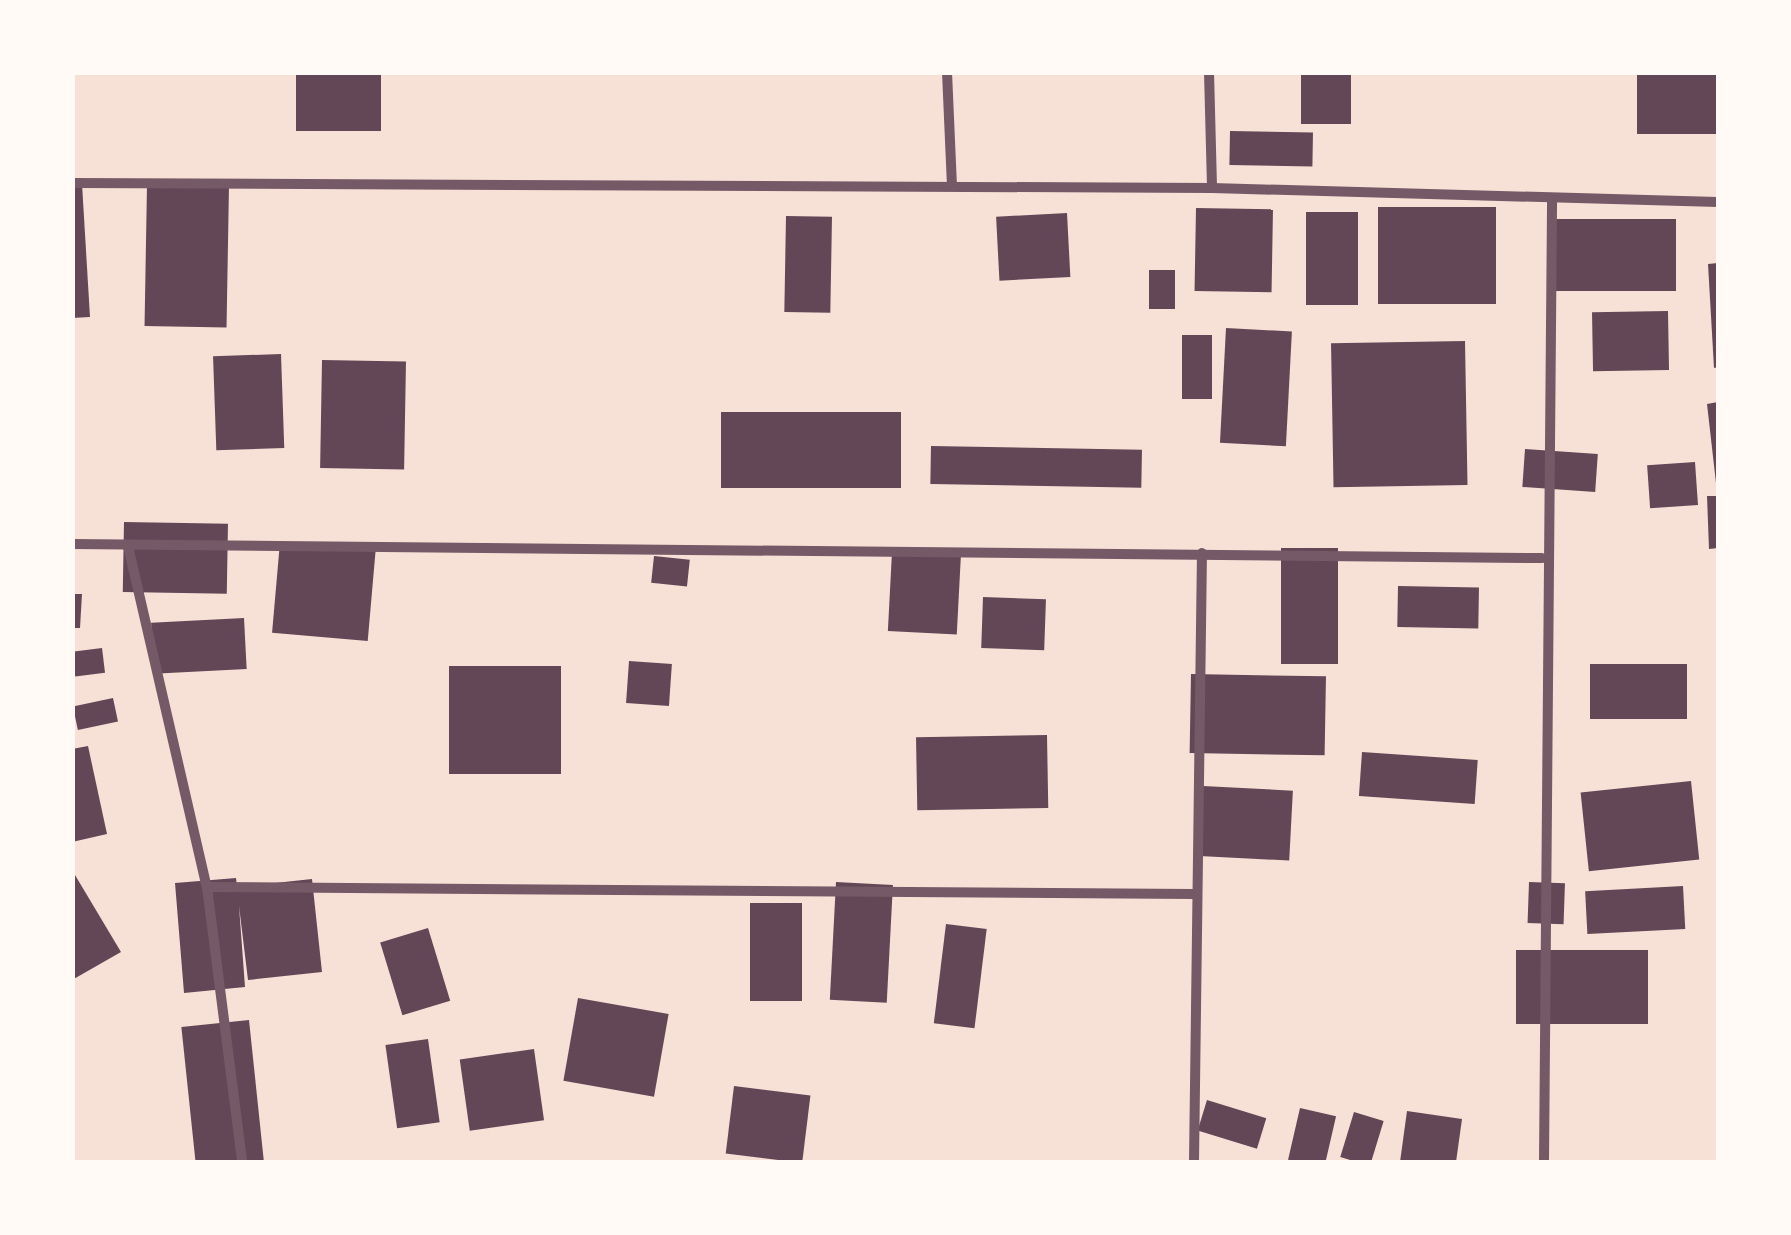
<!DOCTYPE html>
<style>
body{margin:0}
#map{position:relative;width:1791px;height:1235px;overflow:hidden;background:#f7e1d7;font-family:"Varela Round",sans-serif}
div>[style]{position:absolute}
.building>*{inset:0;background:#644757;transform-origin:0 0}
.minor>*{height:10px;margin:-5px;padding:0 5px;transform-origin:5px;border-radius:5px;background:#755966}
span{translate:-50% -50%;white-space:nowrap;text-align:center;line-height:1.15;-webkit-text-stroke:8px #fffaf5;paint-order:stroke}
.frame{position:absolute;inset:0;border:75px solid #fffaf5;pointer-events:none}
</style>
<div id="map">
<div class="building">
<i style="left:296px;top:72px;width:85px;height:59px"></i>
<i style="left:1301px;top:72px;width:50px;height:52px"></i>
<i style="left:1637px;top:72px;width:81px;height:62px"></i>
<i style="left:1230px;top:131px;width:83px;height:34px;rotate:1deg"></i>
<i style="clip-path:polygon(72px 184px,82px 184px,90px 317px,72px 318px)"></i>
<i style="left:147px;top:185px;width:82px;height:141px;rotate:1deg"></i>
<i style="left:1378px;top:207px;width:118px;height:97px"></i>
<i style="left:1196px;top:208px;width:77px;height:83px;rotate:1deg"></i>
<i style="left:1306px;top:212px;width:52px;height:93px"></i>
<i style="left:1067px;top:213px;width:64px;height:71px;rotate:87deg"></i>
<i style="left:786px;top:216px;width:46px;height:96px;rotate:1deg"></i>
<i style="left:1676px;top:219px;width:72px;height:126px;rotate:90deg"></i>
<i style="clip-path:polygon(1718px 263px,1718px 367px,1714px 368px,1708px 264px)"></i>
<i style="left:1149px;top:270px;width:26px;height:39px"></i>
<i style="left:1668px;top:311px;width:59px;height:76px;rotate:89deg"></i>
<i style="left:1226px;top:328px;width:66px;height:115px;rotate:3deg"></i>
<i style="left:1182px;top:335px;width:30px;height:64px"></i>
<i style="left:1465px;top:341px;width:144px;height:134px;rotate:89deg"></i>
<i style="left:281px;top:354px;width:94px;height:68px;rotate:88deg"></i>
<i style="left:322px;top:360px;width:84px;height:108px;rotate:1deg"></i>
<i style="clip-path:polygon(1718px 402px,1718px 483px,1716px 483px,1707px 404px)"></i>
<i style="left:901px;top:412px;width:76px;height:180px;rotate:90deg"></i>
<i style="left:931px;top:446px;width:211px;height:38px;rotate:1deg"></i>
<i style="left:1525px;top:449px;width:73px;height:38px;rotate:4deg"></i>
<i style="left:1695px;top:462px;width:43px;height:48px;rotate:86deg"></i>
<i style="clip-path:polygon(1707px 496px,1718px 496px,1718px 548px,1709px 549px)"></i>
<i style="left:124px;top:522px;width:104px;height:70px;rotate:1deg"></i>
<i style="left:280px;top:542px;width:96px;height:91px;rotate:5deg"></i>
<i style="left:1338px;top:548px;width:116px;height:57px;rotate:90deg"></i>
<i style="left:892px;top:552px;width:69px;height:79px;rotate:3deg"></i>
<i style="left:654px;top:556px;width:36px;height:27px;rotate:6deg"></i>
<i style="left:1398px;top:586px;width:81px;height:41px;rotate:1deg"></i>
<i style="clip-path:polygon(72px 594px,82px 594px,80px 628px,72px 628px)"></i>
<i style="left:983px;top:597px;width:63px;height:51px;rotate:2deg"></i>
<i style="left:244px;top:618px;width:51px;height:93px;rotate:87deg"></i>
<i style="left:102px;top:648px;width:25px;height:30px;rotate:83deg"></i>
<i style="left:629px;top:661px;width:43px;height:42px;rotate:4deg"></i>
<i style="left:1590px;top:664px;width:97px;height:55px"></i>
<i style="left:561px;top:666px;width:108px;height:112px;rotate:90deg"></i>
<i style="left:1191px;top:674px;width:135px;height:79px;rotate:1deg"></i>
<i style="left:113px;top:698px;width:24px;height:41px;rotate:78deg"></i>
<i style="left:1047px;top:735px;width:73px;height:131px;rotate:89deg"></i>
<i style="clip-path:polygon(88px 746px,107px 834px,72px 842px,72px 749px)"></i>
<i style="left:1362px;top:752px;width:116px;height:44px;rotate:4deg"></i>
<i style="left:1691px;top:781px;width:79px;height:111px;rotate:84deg"></i>
<i style="left:1203px;top:786px;width:90px;height:70px;rotate:3deg"></i>
<i style="clip-path:polygon(75px 875px,121px 952px,72px 980px,72px 876px)"></i>
<i style="clip-path:polygon(236px 878px,237px 887px,312px 879px,322px 972px,248px 980px,239px 906px,245px 987px,184px 993px,175px 883px)"></i>
<i style="left:836px;top:882px;width:57px;height:118px;rotate:3deg"></i>
<i style="left:1529px;top:882px;width:36px;height:41px;rotate:2deg"></i>
<i style="left:1683px;top:886px;width:43px;height:98px;rotate:87deg"></i>
<i style="left:750px;top:903px;width:52px;height:98px"></i>
<i style="left:946px;top:924px;width:41px;height:100px;rotate:7deg"></i>
<i style="left:428px;top:928px;width:76px;height:50px;rotate:73deg"></i>
<i style="left:1648px;top:950px;width:74px;height:132px;rotate:90deg"></i>
<i style="left:578px;top:998px;width:92px;height:84px;rotate:10deg"></i>
<i style="left:249px;top:1020px;width:141px;height:68px;rotate:84deg"></i>
<i style="left:428px;top:1039px;width:84px;height:43px;rotate:82deg"></i>
<i style="left:534px;top:1049px;width:72px;height:75px;rotate:82deg"></i>
<i style="left:734px;top:1086px;width:77px;height:68px;rotate:7deg"></i>
<i style="left:1207px;top:1100px;width:62px;height:32px;rotate:17deg"></i>
<i style="left:1300px;top:1108px;width:37px;height:53px;rotate:13deg"></i>
<i style="clip-path:polygon(1407px 1111px,1462px 1119px,1456px 1162px,1400px 1162px)"></i>
<i style="left:1354px;top:1112px;width:31px;height:47px;rotate:17deg"></i>
</div>
<div class="minor">
<i style="left:947px;top:72px;width:114px;rotate:87.5deg"></i>
<i style="left:1209px;top:72px;width:116px;rotate:88.5deg"></i>
<i style="left:72px;top:183px;width:1140px;rotate:0.25deg"></i>
<i style="left:1212px;top:188px;width:506px;rotate:1.58deg"></i>
<i style="left:72px;top:544px;width:1470px;rotate:0.55deg"></i>
<i style="left:128px;top:546px;width:350px;rotate:77deg"></i>
<i style="left:207px;top:887px;width:277px;rotate:82.7deg"></i>
<i style="left:207px;top:887px;width:986px;rotate:0.41deg"></i>
<i style="left:1194px;top:1162px;width:609px;rotate:-89.25deg"></i>
<i style="left:1544px;top:1162px;width:962px;rotate:-89.52deg"></i>
</div>
<div class="frame"></div>
</div>
